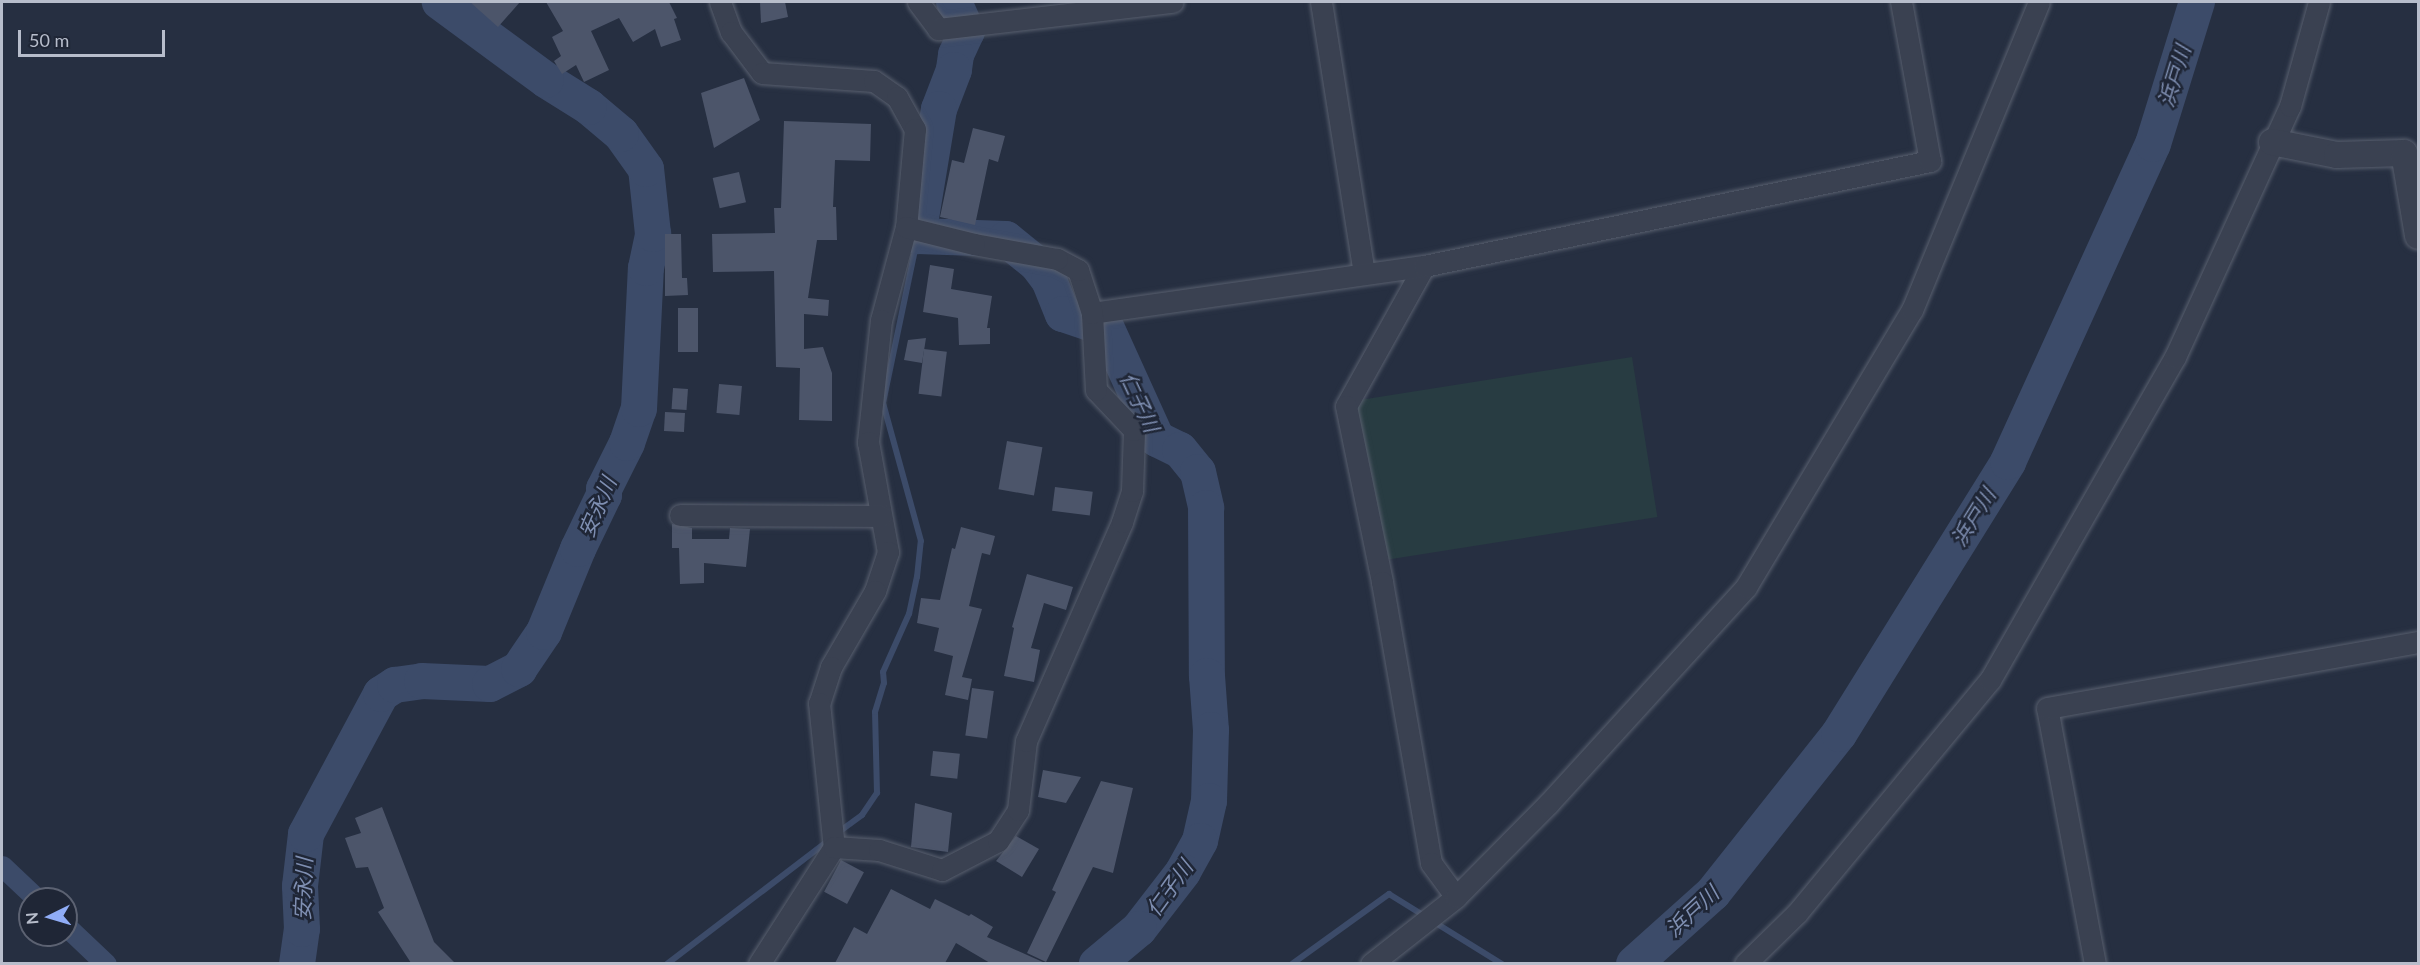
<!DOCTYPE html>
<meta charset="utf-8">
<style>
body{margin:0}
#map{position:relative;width:2420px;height:965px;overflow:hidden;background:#262f41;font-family:Lato,"Noto Sans JP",sans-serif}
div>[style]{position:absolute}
.green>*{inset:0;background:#283c42;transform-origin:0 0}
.stream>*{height:6px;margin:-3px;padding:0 3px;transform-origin:3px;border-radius:3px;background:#3c4b69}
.canal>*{height:21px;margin:-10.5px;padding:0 10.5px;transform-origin:10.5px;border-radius:10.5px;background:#3c4b69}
.river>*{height:36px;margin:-18px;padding:0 18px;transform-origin:18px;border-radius:18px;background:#3c4b69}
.building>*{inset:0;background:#4c556a;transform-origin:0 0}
.roads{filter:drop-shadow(0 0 2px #585f6e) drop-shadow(0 0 2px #585f6e)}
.minor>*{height:21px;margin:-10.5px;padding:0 10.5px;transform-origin:10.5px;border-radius:10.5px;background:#3a4151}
.tertiary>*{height:26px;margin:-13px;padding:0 13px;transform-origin:13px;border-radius:13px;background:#3a4151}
span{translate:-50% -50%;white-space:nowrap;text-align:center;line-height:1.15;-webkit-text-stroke:5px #1f2636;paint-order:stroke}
.water-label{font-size:21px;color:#7f8fb2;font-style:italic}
.frame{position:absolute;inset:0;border:3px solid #b7bdcb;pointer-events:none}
.north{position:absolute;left:18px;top:887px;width:60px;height:60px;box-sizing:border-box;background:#1f2636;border:2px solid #5c6272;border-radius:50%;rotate:265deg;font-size:16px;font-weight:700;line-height:24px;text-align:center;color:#b7bdcb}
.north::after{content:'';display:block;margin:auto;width:21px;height:27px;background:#90adf7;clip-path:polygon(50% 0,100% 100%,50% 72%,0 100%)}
.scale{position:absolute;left:18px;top:30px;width:147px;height:27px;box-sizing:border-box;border:3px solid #b7bdcb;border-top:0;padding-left:8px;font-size:18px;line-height:21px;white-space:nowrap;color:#b7bdcb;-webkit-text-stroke:4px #1f2636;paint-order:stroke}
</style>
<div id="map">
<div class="green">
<i style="left:1632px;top:357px;width:162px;height:282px;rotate:81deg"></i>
</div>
<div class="stream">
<i style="left:836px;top:834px;width:32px;rotate:-36deg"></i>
<i style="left:862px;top:815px;width:27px;rotate:-56deg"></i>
<i style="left:877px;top:793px;width:81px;rotate:-91.4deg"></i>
<i style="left:875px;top:712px;width:30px;rotate:-73deg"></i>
<i style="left:884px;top:683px;width:11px;rotate:-95deg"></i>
<i style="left:883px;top:672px;width:64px;rotate:-65.9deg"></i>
<i style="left:909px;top:614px;width:38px;rotate:-78deg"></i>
<i style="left:917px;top:577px;width:36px;rotate:-84deg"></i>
<i style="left:921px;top:541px;width:143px;rotate:-105.4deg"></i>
<i style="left:883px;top:403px;width:171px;rotate:-78.2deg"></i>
<i style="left:667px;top:964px;width:203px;rotate:-37.4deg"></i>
<i style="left:1292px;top:964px;width:120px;rotate:-35.8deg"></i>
<i style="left:1389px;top:894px;width:133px;rotate:31.8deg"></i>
</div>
<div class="canal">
<i style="left:2px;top:866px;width:48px;rotate:43.3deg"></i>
<i style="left:66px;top:926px;width:55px;rotate:43.5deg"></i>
</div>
<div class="river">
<i style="left:954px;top:2px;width:32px;rotate:66deg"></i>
<i style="left:967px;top:31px;width:26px;rotate:115deg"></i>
<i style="left:956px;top:55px;width:15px;rotate:98deg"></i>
<i style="left:954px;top:70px;width:42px;rotate:111deg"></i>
<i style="left:939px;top:109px;width:129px;rotate:99.4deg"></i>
<i style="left:918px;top:236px;width:88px;rotate:2deg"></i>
<i style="left:1006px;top:239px;width:38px;rotate:39deg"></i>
<i style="left:1036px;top:263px;width:21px;rotate:53deg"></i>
<i style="left:1049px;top:280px;width:37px;rotate:68deg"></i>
<i style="left:1063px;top:314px;width:46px;rotate:18.8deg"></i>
<i style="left:1107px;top:329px;width:121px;rotate:65.6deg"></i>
<i style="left:1157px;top:439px;width:25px;rotate:26deg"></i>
<i style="left:1180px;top:450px;width:28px;rotate:51deg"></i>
<i style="left:1198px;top:472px;width:37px;rotate:77deg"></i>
<i style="left:1206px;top:508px;width:168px;rotate:89.7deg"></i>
<i style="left:1207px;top:676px;width:54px;rotate:85.8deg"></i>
<i style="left:1211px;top:730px;width:71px;rotate:91.6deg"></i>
<i style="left:1209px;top:801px;width:41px;rotate:102.7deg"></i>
<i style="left:1200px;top:841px;width:35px;rotate:119deg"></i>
<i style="left:1183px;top:872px;width:72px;rotate:127.7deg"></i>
<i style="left:1139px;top:929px;width:55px;rotate:140.2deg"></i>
<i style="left:297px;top:964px;width:35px;rotate:-82deg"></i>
<i style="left:302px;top:929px;width:43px;rotate:-92.7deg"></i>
<i style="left:300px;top:886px;width:52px;rotate:-83.4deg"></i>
<i style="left:306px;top:834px;width:159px;rotate:-61.8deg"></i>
<i style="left:381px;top:694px;width:17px;rotate:-33deg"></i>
<i style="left:395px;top:685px;width:27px;rotate:-8deg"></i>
<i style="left:422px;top:681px;width:68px;rotate:2.5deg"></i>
<i style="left:490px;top:684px;width:33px;rotate:-27deg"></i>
<i style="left:519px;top:669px;width:45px;rotate:-56deg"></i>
<i style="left:544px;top:632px;width:90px;rotate:-67.7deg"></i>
<i style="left:578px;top:549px;width:60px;rotate:-64.3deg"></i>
<i style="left:604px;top:495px;width:6px;rotate:-90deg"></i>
<i style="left:604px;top:489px;width:51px;rotate:-63.4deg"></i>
<i style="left:627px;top:443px;width:36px;rotate:-71deg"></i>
<i style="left:639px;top:409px;width:141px;rotate:-87.2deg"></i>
<i style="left:646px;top:268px;width:35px;rotate:-78deg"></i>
<i style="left:653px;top:234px;width:65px;rotate:-96.1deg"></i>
<i style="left:646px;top:169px;width:43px;rotate:-125.5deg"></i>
<i style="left:621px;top:134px;width:42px;rotate:-139.8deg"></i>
<i style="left:589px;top:107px;width:51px;rotate:-147.9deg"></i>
<i style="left:546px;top:80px;width:132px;rotate:-143.7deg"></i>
<i style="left:1634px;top:964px;width:106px;rotate:-41.9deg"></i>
<i style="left:1713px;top:893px;width:203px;rotate:-51.6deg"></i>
<i style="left:1839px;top:734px;width:320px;rotate:-58.1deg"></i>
<i style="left:2008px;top:462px;width:349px;rotate:-65.5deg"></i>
<i style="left:2153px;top:144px;width:149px;rotate:-72.8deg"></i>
</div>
<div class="building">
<i style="clip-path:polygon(470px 2px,520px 2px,498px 27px)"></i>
<i style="clip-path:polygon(546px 2px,669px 2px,677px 18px,674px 19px,681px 40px,661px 47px,655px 29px,633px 42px,619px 18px,591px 31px,609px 70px,584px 82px,576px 65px,562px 74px,554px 61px,561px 56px,552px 37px,563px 31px)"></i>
<i style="clip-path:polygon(760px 2px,785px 2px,788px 17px,761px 23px)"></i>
<i style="clip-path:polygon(744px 78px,760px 120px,714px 148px,701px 93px)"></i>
<i style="clip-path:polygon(784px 121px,871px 124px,870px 161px,835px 160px,833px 207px,836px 207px,837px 240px,817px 240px,808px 298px,829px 300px,828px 316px,804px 314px,804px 349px,823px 347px,832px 373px,832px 421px,799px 420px,800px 368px,776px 367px,774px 271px,713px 272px,712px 234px,775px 233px,774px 208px,781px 208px)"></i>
<i style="clip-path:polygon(973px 128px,1005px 136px,998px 162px,989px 159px,975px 225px,940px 217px,952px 160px,964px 163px)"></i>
<i style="left:739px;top:172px;width:31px;height:27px;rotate:77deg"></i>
<i style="clip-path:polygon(665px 234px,681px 234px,682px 278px,687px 278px,688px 295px,665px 296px)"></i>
<i style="clip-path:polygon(930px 265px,954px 269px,951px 289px,992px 296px,987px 328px,990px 328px,990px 344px,959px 345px,958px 318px,923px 312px)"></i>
<i style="left:698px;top:308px;width:44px;height:20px;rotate:90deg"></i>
<i style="clip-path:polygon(926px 338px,922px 363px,904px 360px,908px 340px)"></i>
<i style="left:924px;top:349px;width:23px;height:45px;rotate:7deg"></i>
<i style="left:719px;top:384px;width:23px;height:29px;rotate:5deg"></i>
<i style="left:673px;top:388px;width:15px;height:21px;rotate:4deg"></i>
<i style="left:665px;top:412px;width:20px;height:19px;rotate:3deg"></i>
<i style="left:1007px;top:441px;width:36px;height:49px;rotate:10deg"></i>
<i style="left:1055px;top:487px;width:38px;height:24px;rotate:7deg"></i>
<i style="clip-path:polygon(672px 524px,692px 528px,692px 539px,729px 539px,730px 528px,750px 529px,746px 567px,704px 563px,704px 583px,680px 584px,679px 548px,672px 548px)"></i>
<i style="clip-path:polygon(961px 527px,995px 536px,990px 555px,982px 553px,969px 606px,982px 609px,962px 677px,972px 679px,968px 700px,945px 695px,953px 656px,934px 651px,939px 628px,917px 623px,921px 598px,940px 600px,952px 548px,955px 549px)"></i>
<i style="clip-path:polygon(1027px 574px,1073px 587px,1066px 610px,1044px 603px,1031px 648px,1040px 650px,1034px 682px,1004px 676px,1014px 628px,1012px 627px)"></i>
<i style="left:972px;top:688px;width:22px;height:48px;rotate:8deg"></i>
<i style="left:933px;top:751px;width:27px;height:25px;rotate:6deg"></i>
<i style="clip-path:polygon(1043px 770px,1081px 777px,1066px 803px,1038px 797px)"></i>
<i style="clip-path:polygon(1101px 781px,1133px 788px,1113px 873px,1093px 867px,1046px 962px,1027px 953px,1056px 892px,1052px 890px)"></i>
<i style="clip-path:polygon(915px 803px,952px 813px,948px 852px,911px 847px)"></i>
<i style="clip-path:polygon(382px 807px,434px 942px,455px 963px,411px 963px,378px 912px,384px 908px,368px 867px,356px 868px,345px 838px,361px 833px,355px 818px)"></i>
<i style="clip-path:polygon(1016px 836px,1039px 849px,1022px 877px,996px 861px)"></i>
<i style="left:841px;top:860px;width:26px;height:36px;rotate:28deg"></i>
<i style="clip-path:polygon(891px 889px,930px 909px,935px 899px,969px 916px,971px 914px,993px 927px,987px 937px,1045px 963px,990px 963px,956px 943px,945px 963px,835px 963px,854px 927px,867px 934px)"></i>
</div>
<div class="roads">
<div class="minor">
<i style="left:720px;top:2px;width:32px;rotate:70deg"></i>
<i style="left:731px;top:32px;width:51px;rotate:52.9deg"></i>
<i style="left:762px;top:73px;width:112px;rotate:4.1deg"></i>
<i style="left:874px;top:81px;width:28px;rotate:35deg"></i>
<i style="left:897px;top:97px;width:37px;rotate:61deg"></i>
<i style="left:915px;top:129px;width:98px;rotate:95.2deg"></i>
<i style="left:906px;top:227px;width:96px;rotate:105deg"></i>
<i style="left:881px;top:320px;width:123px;rotate:96.1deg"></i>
<i style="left:868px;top:442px;width:112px;rotate:79.7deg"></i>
<i style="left:888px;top:552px;width:41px;rotate:108.4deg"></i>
<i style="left:875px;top:591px;width:88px;rotate:120.1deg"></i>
<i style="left:831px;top:667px;width:38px;rotate:108deg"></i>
<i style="left:819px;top:703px;width:145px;rotate:84.1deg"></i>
<i style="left:834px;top:847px;width:139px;rotate:122.7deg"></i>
<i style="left:918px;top:2px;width:34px;rotate:53deg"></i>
<i style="left:938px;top:29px;width:236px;rotate:-6.6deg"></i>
<i style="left:1321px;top:2px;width:273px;rotate:81deg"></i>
<i style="left:1424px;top:266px;width:160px;rotate:119.1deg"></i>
<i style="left:1346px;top:406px;width:180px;rotate:78.4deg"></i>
<i style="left:1382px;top:582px;width:285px;rotate:80.1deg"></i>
<i style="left:1431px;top:863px;width:42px;rotate:53.7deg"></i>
<i style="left:1092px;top:313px;width:335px;rotate:-8.1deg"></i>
<i style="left:1424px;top:266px;width:517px;rotate:-11.72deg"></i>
<i style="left:1930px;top:161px;width:162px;rotate:-100.3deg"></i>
<i style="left:680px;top:515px;width:201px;rotate:0.3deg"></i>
<i style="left:834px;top:847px;width:45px;rotate:3.8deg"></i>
<i style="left:879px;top:850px;width:66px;rotate:17.6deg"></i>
<i style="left:942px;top:870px;width:63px;rotate:-27.4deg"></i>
<i style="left:998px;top:841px;width:37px;rotate:-57deg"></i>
<i style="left:1018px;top:810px;width:69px;rotate:-83.4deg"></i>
<i style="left:1026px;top:741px;width:239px;rotate:-66.3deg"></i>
<i style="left:1122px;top:522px;width:33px;rotate:-72deg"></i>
<i style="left:1132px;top:491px;width:61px;rotate:-88.1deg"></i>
<i style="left:1134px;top:430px;width:55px;rotate:-133.5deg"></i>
<i style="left:1096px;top:390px;width:77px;rotate:-93deg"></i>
<i style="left:1092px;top:313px;width:45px;rotate:-108deg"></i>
<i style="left:1078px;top:270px;width:24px;rotate:-152deg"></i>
<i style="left:1057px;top:259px;width:84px;rotate:-169.8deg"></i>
<i style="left:974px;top:244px;width:70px;rotate:-166deg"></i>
<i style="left:1371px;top:964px;width:108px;rotate:-38.2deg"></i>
<i style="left:1456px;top:897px;width:131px;rotate:-45.3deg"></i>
<i style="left:1548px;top:804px;width:294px;rotate:-47.6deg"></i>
<i style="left:1746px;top:587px;width:323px;rotate:-59.1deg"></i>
<i style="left:1912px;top:310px;width:333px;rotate:-67.6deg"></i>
<i style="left:1745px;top:964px;width:73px;rotate:-44.4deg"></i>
<i style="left:1797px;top:913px;width:303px;rotate:-50.4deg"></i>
<i style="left:1990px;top:680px;width:372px;rotate:-60.2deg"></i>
<i style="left:2175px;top:357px;width:276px;rotate:-65.4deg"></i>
<i style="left:2290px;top:106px;width:108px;rotate:-74.4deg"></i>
<i style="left:2095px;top:964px;width:260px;rotate:-100.6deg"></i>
<i style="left:2047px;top:708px;width:377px;rotate:-10.1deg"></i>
</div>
<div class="tertiary">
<i style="left:2272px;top:142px;width:66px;rotate:11.3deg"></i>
<i style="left:2337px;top:155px;width:67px;rotate:-1.7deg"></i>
<i style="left:2404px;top:153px;width:84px;rotate:80.4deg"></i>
</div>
</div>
<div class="water-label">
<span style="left:2174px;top:76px;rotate:-73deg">浜戸川</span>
<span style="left:1140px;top:402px;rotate:65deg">仁子川</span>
<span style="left:597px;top:507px;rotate:-67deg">安永川</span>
<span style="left:1973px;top:517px;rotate:-58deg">浜戸川</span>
<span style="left:1169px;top:888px;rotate:-54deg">仁子川</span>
<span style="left:303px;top:889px;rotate:-88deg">安永川</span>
<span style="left:1692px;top:911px;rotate:-43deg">浜戸川</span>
</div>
<div class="frame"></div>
<div class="north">N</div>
<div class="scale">50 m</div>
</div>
